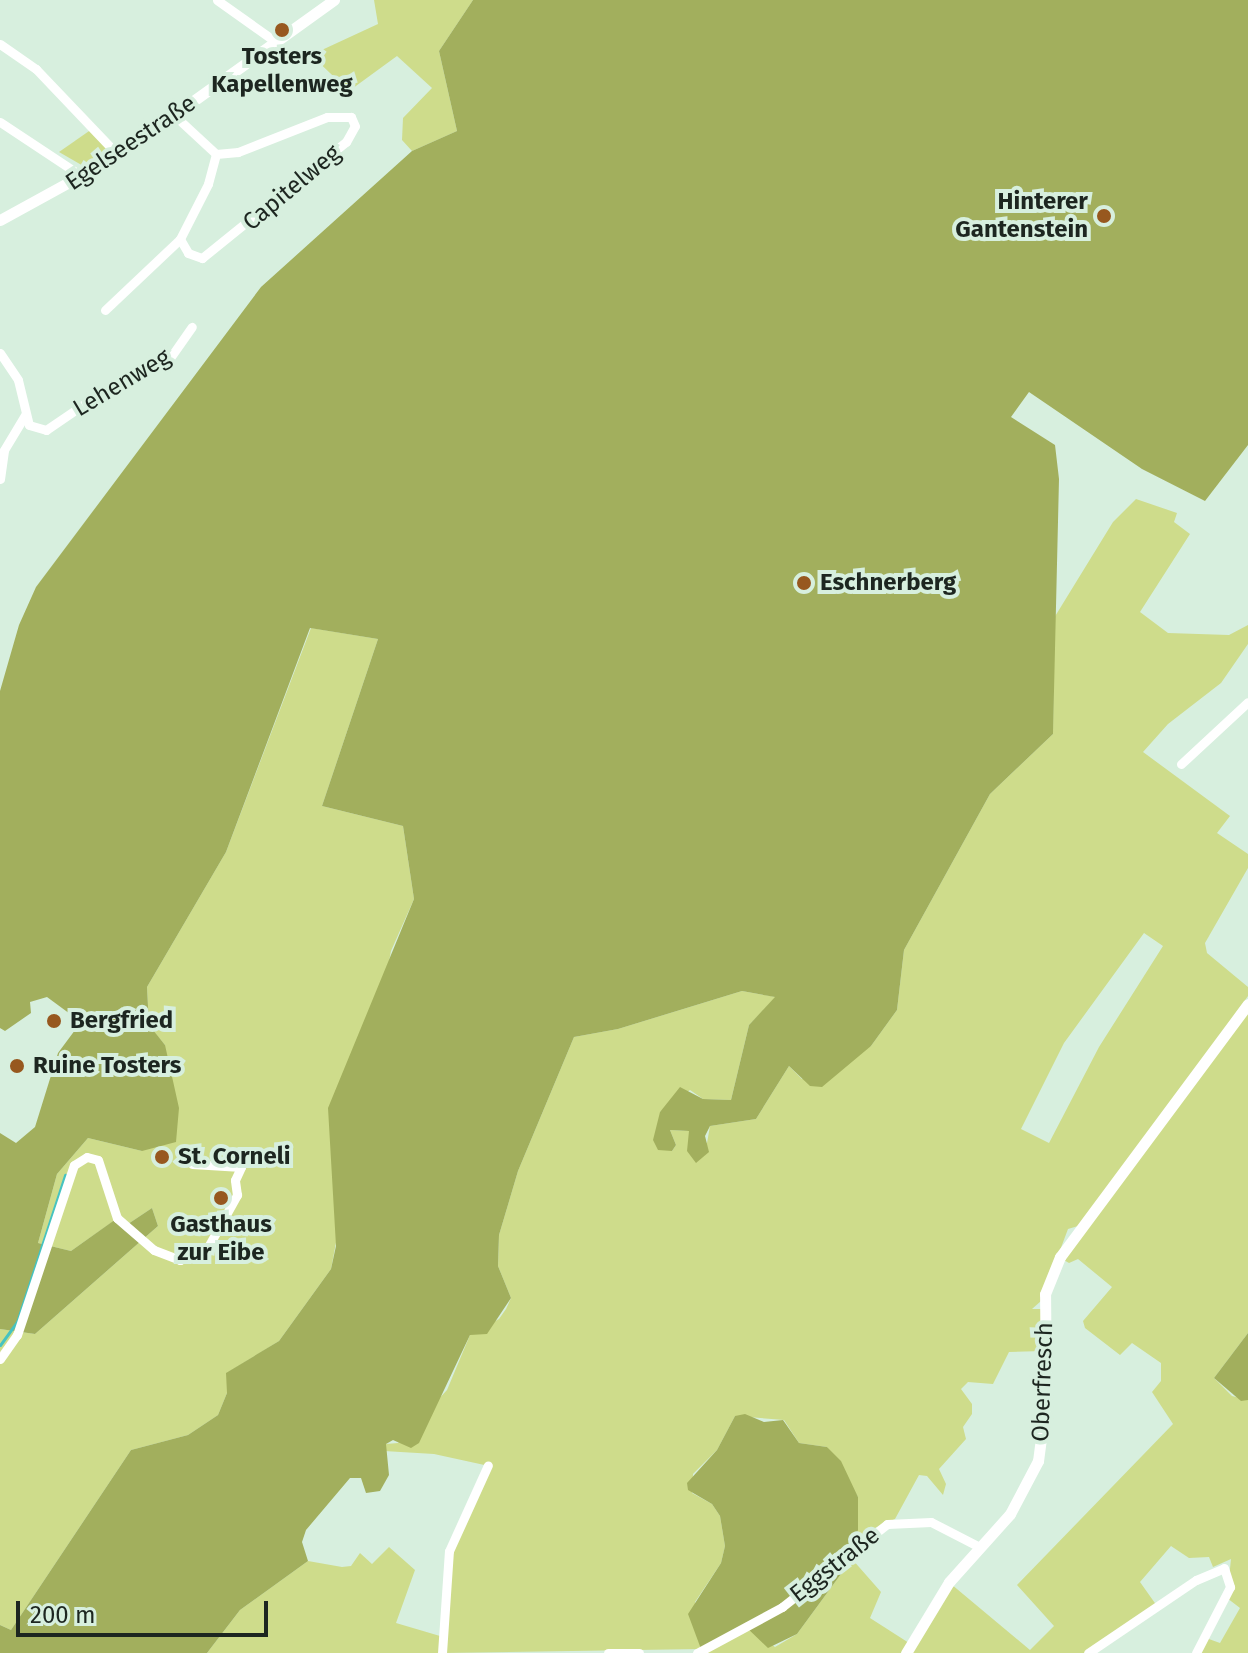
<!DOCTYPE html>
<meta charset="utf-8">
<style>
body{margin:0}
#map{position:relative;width:1248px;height:1653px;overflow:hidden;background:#d7efde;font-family:"Fira Sans",sans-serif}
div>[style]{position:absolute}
.green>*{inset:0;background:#cedc8b}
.forest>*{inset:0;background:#a2af5d}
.stream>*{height:3px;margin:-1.5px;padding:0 1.5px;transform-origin:1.5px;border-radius:1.5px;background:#46c3c1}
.minor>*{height:9px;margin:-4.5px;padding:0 4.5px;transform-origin:4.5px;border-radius:4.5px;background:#fff}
.tertiary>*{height:11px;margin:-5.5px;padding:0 5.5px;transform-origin:5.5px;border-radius:5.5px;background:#fff}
.dots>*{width:22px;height:22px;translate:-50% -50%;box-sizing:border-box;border:4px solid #d7efde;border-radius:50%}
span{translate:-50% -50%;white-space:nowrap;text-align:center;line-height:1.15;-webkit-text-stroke:8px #d7efde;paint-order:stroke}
.poi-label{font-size:24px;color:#1d2620;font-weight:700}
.right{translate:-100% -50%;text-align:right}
.left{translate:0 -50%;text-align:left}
.street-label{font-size:24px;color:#1d2620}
.scale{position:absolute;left:16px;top:1601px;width:252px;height:36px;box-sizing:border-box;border:4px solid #1d2620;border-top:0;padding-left:10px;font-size:24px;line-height:28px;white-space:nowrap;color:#1d2620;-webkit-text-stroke:6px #d7efde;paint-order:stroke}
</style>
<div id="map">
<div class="green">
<i style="clip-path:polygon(374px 0,473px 0,439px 51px,457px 131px,412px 151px,402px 140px,403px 118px,432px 88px,397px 56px,349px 91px,311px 55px,378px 24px)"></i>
<i style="clip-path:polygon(92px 129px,110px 151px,85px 167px,59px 152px)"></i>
<i style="clip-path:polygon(evenodd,1136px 499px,1177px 513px,1174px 522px,1190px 534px,1140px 612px,1168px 633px,1229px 635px,1248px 625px,1248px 644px,1221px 683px,1168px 724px,1143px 752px,1230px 816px,1217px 833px,1248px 854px,1248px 868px,1205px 943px,1207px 953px,1248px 987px,1248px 996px,1116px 1181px,1078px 1226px,1068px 1229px,1041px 1301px,1032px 1309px,1042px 1309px,1043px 1351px,1009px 1352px,993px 1384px,968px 1382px,961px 1389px,972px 1404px,972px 1414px,963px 1427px,966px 1439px,939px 1469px,946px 1484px,943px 1495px,927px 1476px,919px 1475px,895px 1519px,866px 1532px,849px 1555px,858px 1497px,827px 1447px,799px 1443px,784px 1420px,735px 1416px,717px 1450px,693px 1474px,692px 1493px,712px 1504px,720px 1516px,725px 1546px,721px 1563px,695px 1602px,701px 1649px,444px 1653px,451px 1551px,489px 1466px,434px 1454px,384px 1451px,386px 1444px,398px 1443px,447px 1390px,470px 1335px,499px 1319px,506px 1309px,511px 1298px,498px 1266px,499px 1235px,518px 1171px,574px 1037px,618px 1029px,742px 991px,776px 997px,749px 1025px,731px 1100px,703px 1099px,690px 1090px,660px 1112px,672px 1151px,676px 1145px,670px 1130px,689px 1131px,691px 1140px,707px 1143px,710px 1126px,756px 1119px,789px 1066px,802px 1079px,871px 1046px,897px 1010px,904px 950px,990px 794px,1053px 734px,1054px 618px,1113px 522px,1136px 499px,1144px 933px,1163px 946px,1099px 1047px,1049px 1143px,1021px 1129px,1064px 1043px,1144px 933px)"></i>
<i style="clip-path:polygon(311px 628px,378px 639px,322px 806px,403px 826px,414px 899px,391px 951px,331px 1269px,279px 1341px,227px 1373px,227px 1393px,218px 1415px,188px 1435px,131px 1450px,11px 1630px,0 1625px,0 1329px,35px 1334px,158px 1226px,152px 1208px,125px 1226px,115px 1220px,71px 1251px,38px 1243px,57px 1174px,88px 1138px,142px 1151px,165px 1045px,149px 1026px,147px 987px,226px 852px)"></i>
<i style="clip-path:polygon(1248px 1010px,1248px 1333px,1214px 1378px,1232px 1396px,1248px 1400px,1248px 1653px,1199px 1653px,1206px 1638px,1220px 1643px,1240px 1608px,1227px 1598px,1231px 1559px,1213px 1567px,1209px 1557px,1189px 1558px,1171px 1546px,1140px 1582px,1157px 1606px,1086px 1653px,910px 1653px,951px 1584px,1030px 1650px,1054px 1626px,1017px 1585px,1173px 1424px,1152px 1392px,1161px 1381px,1161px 1363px,1132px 1343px,1120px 1355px,1085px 1328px,1083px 1321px,1112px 1287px,1078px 1259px,1069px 1263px,1062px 1259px)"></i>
<i style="clip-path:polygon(389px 1547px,415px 1570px,396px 1623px,440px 1636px,439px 1653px,207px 1653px,240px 1610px,308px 1561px,342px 1567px,351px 1566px,360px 1553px,372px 1564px)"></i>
<i style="clip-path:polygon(852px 1559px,881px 1592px,870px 1618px,909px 1643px,903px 1653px,704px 1653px,749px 1628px,775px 1647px,797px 1634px)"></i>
</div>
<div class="forest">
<i style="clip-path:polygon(473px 0,1248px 0,1248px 445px,1205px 501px,1142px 469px,1029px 392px,1011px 417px,1055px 445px,1059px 479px,1053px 734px,990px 794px,904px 950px,897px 1010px,871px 1046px,822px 1087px,810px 1086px,789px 1066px,756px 1119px,710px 1126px,705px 1136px,709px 1152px,696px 1163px,687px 1151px,689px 1131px,670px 1130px,676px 1145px,672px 1151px,658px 1150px,653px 1140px,660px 1112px,680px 1087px,703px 1099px,731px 1100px,749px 1025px,775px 997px,742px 991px,618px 1029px,574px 1037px,518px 1171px,499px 1235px,498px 1266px,511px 1298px,487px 1334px,470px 1335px,419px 1443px,411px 1448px,393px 1440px,386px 1444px,389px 1475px,380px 1491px,366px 1493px,361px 1478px,350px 1478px,306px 1530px,302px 1542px,308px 1561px,240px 1610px,207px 1653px,0 1653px,0 1625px,11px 1630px,131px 1450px,188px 1435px,218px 1415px,227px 1393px,226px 1373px,279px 1341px,331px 1269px,336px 1246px,328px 1108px,414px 899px,403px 826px,322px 806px,378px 639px,310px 628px,226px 852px,147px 987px,149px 1025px,165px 1045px,179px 1108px,176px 1142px,142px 1151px,88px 1138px,57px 1174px,38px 1243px,71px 1251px,116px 1219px,125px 1226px,152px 1208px,158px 1226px,35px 1334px,0 1329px,0 1133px,16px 1143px,35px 1127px,58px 1053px,81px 1022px,47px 997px,30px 1002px,31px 1013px,5px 1031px,0 1028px,0 691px,19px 625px,36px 587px,261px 287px,412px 151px,457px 131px,439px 51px)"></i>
<i style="clip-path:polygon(1248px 1333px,1248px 1400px,1241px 1401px,1214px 1378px)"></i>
<i style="clip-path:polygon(745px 1414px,764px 1422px,783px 1420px,799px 1443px,827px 1447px,841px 1461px,858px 1497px,858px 1530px,841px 1574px,797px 1634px,768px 1648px,744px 1625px,701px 1649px,688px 1614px,721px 1563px,725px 1546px,720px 1516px,712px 1504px,688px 1490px,687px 1483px,717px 1450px,735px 1416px)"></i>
</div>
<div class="stream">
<i style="left:0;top:1345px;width:29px;rotate:-54deg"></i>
<i style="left:17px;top:1322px;width:155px;rotate:-71.9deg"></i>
</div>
<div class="minor">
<i style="left:217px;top:0;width:72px;rotate:35.4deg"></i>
<i style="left:0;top:44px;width:44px;rotate:34.8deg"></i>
<i style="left:36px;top:69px;width:119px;rotate:46.4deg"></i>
<i style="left:175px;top:116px;width:56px;rotate:42.8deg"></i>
<i style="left:216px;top:154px;width:31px;rotate:105deg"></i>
<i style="left:208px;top:184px;width:62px;rotate:117deg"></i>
<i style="left:180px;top:239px;width:16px;rotate:60deg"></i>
<i style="left:188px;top:253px;width:15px;rotate:20deg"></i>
<i style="left:202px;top:258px;width:185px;rotate:-38.9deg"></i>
<i style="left:346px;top:142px;width:18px;rotate:-61deg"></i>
<i style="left:355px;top:126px;width:10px;rotate:-114deg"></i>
<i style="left:351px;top:117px;width:24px;rotate:180deg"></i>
<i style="left:327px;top:117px;width:96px;rotate:158.5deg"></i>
<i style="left:238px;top:152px;width:22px;rotate:175deg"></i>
<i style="left:0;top:122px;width:100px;rotate:33.5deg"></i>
<i style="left:105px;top:310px;width:103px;rotate:-43.4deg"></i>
<i style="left:0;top:353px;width:32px;rotate:56deg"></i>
<i style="left:18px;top:380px;width:46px;rotate:76.3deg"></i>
<i style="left:29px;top:425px;width:18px;rotate:16deg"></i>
<i style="left:46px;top:430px;width:73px;rotate:-34.3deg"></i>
<i style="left:106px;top:389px;width:71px;rotate:-25.8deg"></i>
<i style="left:170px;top:358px;width:38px;rotate:-55deg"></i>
<i style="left:0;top:479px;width:29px;rotate:-82deg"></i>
<i style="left:4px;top:450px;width:41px;rotate:-59deg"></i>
<i style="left:1181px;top:764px;width:91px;rotate:-42.8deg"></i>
<i style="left:0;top:1359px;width:29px;rotate:-55deg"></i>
<i style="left:17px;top:1335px;width:179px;rotate:-71.5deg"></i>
<i style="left:74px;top:1165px;width:15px;rotate:-32deg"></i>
<i style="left:87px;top:1157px;width:11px;rotate:15deg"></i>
<i style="left:98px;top:1160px;width:61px;rotate:71.9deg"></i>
<i style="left:117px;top:1218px;width:49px;rotate:40.9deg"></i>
<i style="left:154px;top:1250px;width:28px;rotate:21deg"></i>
<i style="left:180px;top:1260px;width:31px;rotate:-25deg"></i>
<i style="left:208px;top:1247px;width:60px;rotate:-60.9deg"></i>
<i style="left:237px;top:1195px;width:15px;rotate:-98deg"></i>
<i style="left:235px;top:1180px;width:14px;rotate:-65deg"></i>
<i style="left:241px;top:1167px;width:49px;rotate:-176.5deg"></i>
<i style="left:442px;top:1653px;width:102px;rotate:-86.1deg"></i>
<i style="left:449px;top:1551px;width:94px;rotate:-65.6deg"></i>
<i style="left:608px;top:1653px;width:31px"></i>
<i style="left:697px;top:1653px;width:97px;rotate:-28.4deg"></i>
<i style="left:782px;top:1607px;width:134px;rotate:-38.3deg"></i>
<i style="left:887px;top:1524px;width:44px;rotate:-2.6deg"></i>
<i style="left:931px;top:1522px;width:53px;rotate:27.1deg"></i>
<i style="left:1088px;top:1653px;width:130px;rotate:-34.1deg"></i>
<i style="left:1196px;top:1580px;width:30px;rotate:-23deg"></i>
<i style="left:1224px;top:1568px;width:20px;rotate:72deg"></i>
<i style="left:1230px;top:1587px;width:74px;rotate:117.3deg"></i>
</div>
<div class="tertiary">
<i style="left:0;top:220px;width:135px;rotate:-28.8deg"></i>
<i style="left:118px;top:155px;width:266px;rotate:-35.7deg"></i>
<i style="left:906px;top:1653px;width:83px;rotate:-58.8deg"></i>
<i style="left:949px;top:1582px;width:91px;rotate:-48.1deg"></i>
<i style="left:1010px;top:1514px;width:60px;rotate:-62.2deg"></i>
<i style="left:1038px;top:1461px;width:62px;rotate:-82.5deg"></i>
<i style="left:1046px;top:1400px;width:106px;rotate:-90.5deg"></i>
<i style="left:1045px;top:1294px;width:40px;rotate:-68deg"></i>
<i style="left:1060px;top:1257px;width:315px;rotate:-53.4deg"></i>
</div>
<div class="dots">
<i style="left:282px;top:30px;background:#97581f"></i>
<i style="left:1104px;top:216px;background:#97581f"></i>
<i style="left:804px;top:583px;background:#97581f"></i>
<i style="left:54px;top:1021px;background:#97581f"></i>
<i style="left:17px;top:1066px;background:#97581f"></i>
<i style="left:162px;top:1157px;background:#97581f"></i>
<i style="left:221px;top:1198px;background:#97581f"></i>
</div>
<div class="poi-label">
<span style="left:282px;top:71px">Tosters<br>Kapellenweg</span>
<span class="right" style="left:1088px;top:216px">Hinterer<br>Gantenstein</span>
<span class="left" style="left:820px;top:583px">Eschnerberg</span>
<span class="left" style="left:70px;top:1021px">Bergfried</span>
<span class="left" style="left:33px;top:1066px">Ruine Tosters</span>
<span class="left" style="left:178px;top:1157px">St. Corneli</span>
<span style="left:221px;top:1239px">Gasthaus<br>zur Eibe</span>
</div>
<div class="street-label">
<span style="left:131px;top:143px;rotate:-34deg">Egelseestraße</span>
<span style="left:292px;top:188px;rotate:-40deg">Capitelweg</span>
<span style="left:122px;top:383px;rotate:-31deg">Lehenweg</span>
<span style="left:1043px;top:1382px;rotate:-88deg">Oberfresch</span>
<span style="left:835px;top:1565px;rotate:-38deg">Eggstraße</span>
</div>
<div class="scale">200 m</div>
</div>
